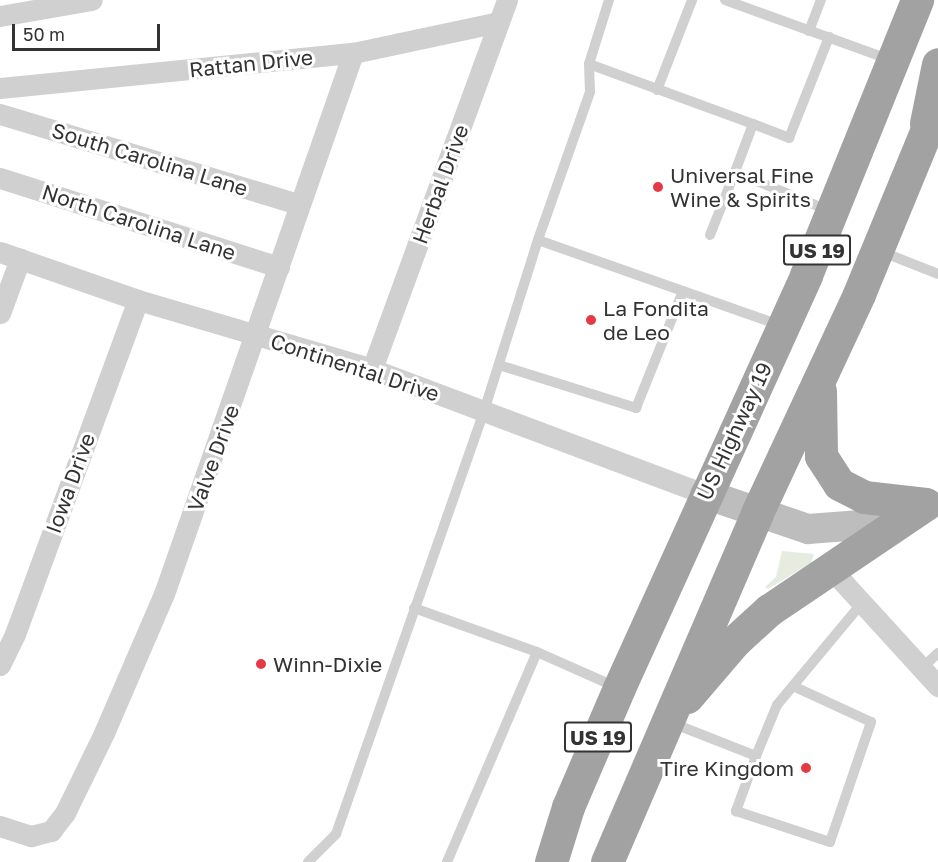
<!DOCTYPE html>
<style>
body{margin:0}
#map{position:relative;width:938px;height:862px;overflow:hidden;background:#fff;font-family:"Golos Text",sans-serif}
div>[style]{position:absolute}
.green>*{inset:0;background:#e6ecdf}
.service>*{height:10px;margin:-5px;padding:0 5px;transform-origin:5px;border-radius:5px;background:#d0d0d0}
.minor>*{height:21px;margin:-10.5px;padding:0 10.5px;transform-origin:10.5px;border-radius:10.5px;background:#d0d0d0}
.secondary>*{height:30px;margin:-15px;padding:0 15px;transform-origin:15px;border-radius:15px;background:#bdbdbd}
.trunk>*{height:33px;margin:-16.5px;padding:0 16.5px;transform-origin:16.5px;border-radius:16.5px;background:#a2a2a2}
.dots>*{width:16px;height:16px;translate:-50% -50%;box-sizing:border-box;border:3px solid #fff;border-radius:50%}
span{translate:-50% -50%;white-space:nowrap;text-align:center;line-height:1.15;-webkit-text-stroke:6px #fff;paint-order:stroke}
.shield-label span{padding:2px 4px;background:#fff;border:2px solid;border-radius:4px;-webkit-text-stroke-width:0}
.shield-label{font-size:20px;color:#333;font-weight:700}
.street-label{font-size:21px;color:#333}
.poi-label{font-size:21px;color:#333}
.left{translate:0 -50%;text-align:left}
.right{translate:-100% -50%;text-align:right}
.scale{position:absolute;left:12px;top:24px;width:148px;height:27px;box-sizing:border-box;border:3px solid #333;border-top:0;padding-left:8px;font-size:18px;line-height:21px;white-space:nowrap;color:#333;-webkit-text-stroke:4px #fff;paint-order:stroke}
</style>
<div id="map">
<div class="green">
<i style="clip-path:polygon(782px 551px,814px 554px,811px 563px,768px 589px,765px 587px,776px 577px)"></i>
</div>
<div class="service">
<i style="left:609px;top:0;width:67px;rotate:107.4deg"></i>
<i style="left:589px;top:64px;width:175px;rotate:20.1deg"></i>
<i style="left:753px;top:124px;width:51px;rotate:110.6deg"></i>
<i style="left:735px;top:172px;width:103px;rotate:22.3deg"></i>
<i style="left:725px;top:0;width:173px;rotate:19.9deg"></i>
<i style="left:809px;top:31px;width:33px;rotate:-69deg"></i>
<i style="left:589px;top:64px;width:28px;rotate:88deg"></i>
<i style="left:590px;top:92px;width:157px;rotate:109.4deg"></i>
<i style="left:538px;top:240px;width:256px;rotate:19.4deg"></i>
<i style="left:657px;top:90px;width:97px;rotate:-68.7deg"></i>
<i style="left:753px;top:124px;width:39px;rotate:21deg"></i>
<i style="left:789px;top:138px;width:109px;rotate:-68.4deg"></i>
<i style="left:710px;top:235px;width:68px;rotate:-68.4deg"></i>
<i style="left:880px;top:251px;width:62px;rotate:21.6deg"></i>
<i style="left:499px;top:365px;width:144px;rotate:17.4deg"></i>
<i style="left:636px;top:408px;width:126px;rotate:-68.1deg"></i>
<i style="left:414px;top:608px;width:131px;rotate:19.7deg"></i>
<i style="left:537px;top:652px;width:86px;rotate:23.9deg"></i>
<i style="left:922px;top:668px;width:22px;rotate:-43deg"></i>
<i style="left:672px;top:723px;width:90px;rotate:21.4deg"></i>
<i style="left:756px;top:756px;width:55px;rotate:-67.6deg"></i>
<i style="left:777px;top:705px;width:133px;rotate:-50.2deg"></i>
<i style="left:756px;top:756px;width:59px;rotate:110deg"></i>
<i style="left:736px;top:811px;width:99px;rotate:18.3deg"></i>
<i style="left:830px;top:842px;width:127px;rotate:-71.1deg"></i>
<i style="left:871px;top:722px;width:86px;rotate:-155.2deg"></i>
<i style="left:308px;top:862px;width:40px;rotate:-45deg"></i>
<i style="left:336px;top:834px;width:448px;rotate:-70.7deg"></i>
<i style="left:484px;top:411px;width:179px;rotate:-72.5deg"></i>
<i style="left:447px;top:862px;width:228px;rotate:-66.8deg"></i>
</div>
<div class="minor">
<i style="left:0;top:16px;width:93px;rotate:-9.9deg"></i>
<i style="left:0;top:88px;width:355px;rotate:-5.7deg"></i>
<i style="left:353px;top:53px;width:149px;rotate:-12deg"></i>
<i style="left:0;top:114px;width:312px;rotate:16.8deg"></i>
<i style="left:0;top:178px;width:293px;rotate:17.7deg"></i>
<i style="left:0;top:252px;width:146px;rotate:19.2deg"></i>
<i style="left:138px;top:300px;width:244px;rotate:16.4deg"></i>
<i style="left:372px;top:369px;width:356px;rotate:20.6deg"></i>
<i style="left:0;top:313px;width:58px;rotate:-69.7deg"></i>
<i style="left:372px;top:369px;width:393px;rotate:-69.9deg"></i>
<i style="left:831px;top:569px;width:159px;rotate:47.6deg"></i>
<i style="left:0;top:665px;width:34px;rotate:-64deg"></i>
<i style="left:15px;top:634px;width:356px;rotate:-69.8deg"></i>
<i style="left:0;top:826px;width:33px;rotate:18deg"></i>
<i style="left:31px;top:836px;width:21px;rotate:-14deg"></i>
<i style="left:51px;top:831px;width:23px;rotate:-52deg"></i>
<i style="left:65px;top:813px;width:89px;rotate:-64deg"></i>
<i style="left:104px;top:733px;width:151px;rotate:-66.7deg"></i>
<i style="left:164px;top:594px;width:573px;rotate:-70.74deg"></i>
</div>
<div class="secondary">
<i style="left:705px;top:494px;width:109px;rotate:18.8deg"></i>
<i style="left:808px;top:529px;width:53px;rotate:-4.3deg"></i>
<i style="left:861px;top:525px;width:49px;rotate:-17.7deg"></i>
</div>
<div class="trunk">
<i style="left:926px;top:123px;width:60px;rotate:-78.5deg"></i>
<i style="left:820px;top:391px;width:65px;rotate:89.1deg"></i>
<i style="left:821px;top:456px;width:33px;rotate:57deg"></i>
<i style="left:839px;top:484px;width:28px;rotate:27deg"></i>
<i style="left:864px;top:497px;width:62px;rotate:6.4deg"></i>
<i style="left:687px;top:697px;width:74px;rotate:-49.4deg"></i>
<i style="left:735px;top:641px;width:46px;rotate:-42.4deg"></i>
<i style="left:769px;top:610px;width:189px;rotate:-34deg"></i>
<i style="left:551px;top:862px;width:58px;rotate:-72.8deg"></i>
<i style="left:568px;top:807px;width:129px;rotate:-66.8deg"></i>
<i style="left:619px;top:688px;width:453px;rotate:-65.6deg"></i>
<i style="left:806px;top:275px;width:297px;rotate:-68deg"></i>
<i style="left:607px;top:862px;width:380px;rotate:-66.7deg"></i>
<i style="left:757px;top:513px;width:242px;rotate:-65deg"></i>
<i style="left:859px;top:294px;width:208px;rotate:-67.6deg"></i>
</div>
<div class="dots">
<i style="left:658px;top:187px;background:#e63946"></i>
<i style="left:591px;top:320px;background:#e63946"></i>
<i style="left:261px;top:664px;background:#e63946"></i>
<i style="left:806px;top:768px;background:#e63946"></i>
</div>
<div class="shield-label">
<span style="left:817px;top:250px">US 19</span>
<span style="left:598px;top:737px">US 19</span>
</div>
<div class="street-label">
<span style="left:251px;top:63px;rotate:-6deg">Rattan Drive</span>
<span style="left:150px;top:159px;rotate:17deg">South Carolina Lane</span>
<span style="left:440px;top:184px;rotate:-70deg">Herbal Drive</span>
<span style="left:139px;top:222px;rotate:18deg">North Carolina Lane</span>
<span style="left:355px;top:367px;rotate:18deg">Continental Drive</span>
<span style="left:734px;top:431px;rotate:-65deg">US Highway 19</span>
<span style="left:213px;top:458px;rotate:-70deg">Valve Drive</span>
<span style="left:70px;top:483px;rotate:-70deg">Iowa Drive</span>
</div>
<div class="poi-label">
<span class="left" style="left:670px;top:187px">Universal Fine<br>Wine &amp; Spirits</span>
<span class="left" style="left:603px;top:320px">La Fondita<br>de Leo</span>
<span class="left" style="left:273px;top:664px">Winn-Dixie</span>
<span class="right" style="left:794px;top:768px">Tire Kingdom</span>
</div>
<div class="scale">50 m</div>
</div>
